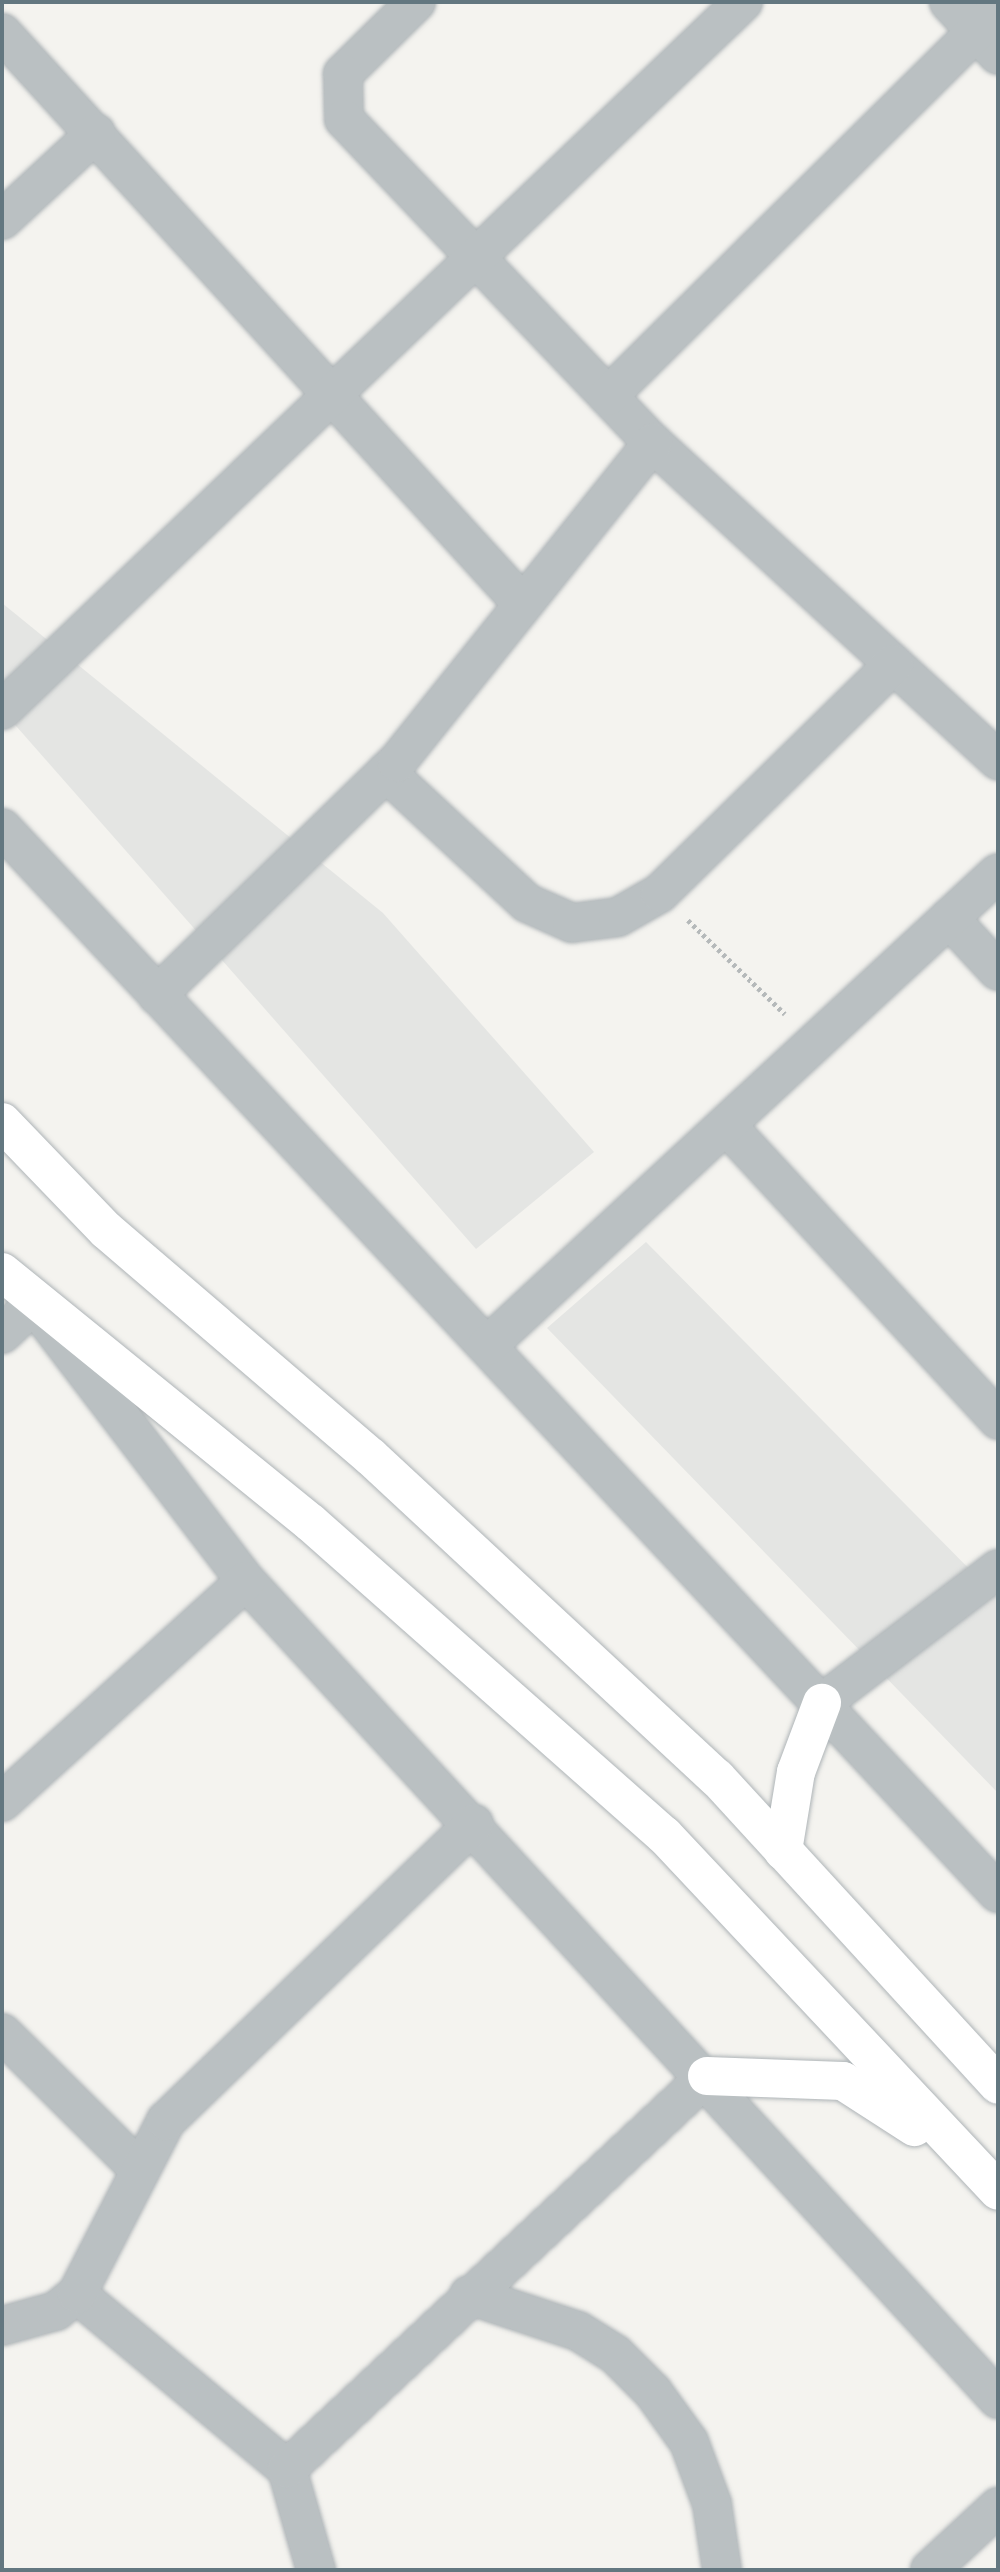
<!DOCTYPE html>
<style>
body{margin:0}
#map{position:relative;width:1000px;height:2572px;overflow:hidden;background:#f4f3ef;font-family:"Alegreya Sans",sans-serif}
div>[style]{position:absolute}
.built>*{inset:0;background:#e4e5e3}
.path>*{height:4.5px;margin-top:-2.25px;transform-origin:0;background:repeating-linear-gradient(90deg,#b5b9ba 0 3.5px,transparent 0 7px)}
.roads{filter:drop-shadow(0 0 2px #aeb4b7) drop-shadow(0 0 2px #aeb4b7)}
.minor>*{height:38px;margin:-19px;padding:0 19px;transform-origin:19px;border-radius:19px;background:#bac0c2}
.major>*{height:38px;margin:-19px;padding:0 19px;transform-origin:19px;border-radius:19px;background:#fff}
span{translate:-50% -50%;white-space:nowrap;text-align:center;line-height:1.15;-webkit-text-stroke:7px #fff;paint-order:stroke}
.frame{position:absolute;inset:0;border:4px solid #637780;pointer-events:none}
</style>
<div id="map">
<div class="built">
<i style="clip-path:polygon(2px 603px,383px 913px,594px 1152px,476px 1249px,2px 710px)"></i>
<i style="clip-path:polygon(646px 1242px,998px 1598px,998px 1793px,547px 1328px)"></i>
</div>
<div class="path">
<i style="left:688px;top:920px;width:135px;rotate:44.1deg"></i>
</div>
<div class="roads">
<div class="minor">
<i style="left:416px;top:2px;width:103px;rotate:135.4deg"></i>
<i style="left:343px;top:74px;width:45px;rotate:88.7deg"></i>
<i style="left:344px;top:119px;width:448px;rotate:46.4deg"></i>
<i style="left:653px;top:443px;width:469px;rotate:42.6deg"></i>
<i style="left:949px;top:2px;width:72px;rotate:47.2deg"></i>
<i style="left:2px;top:33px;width:769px;rotate:47.64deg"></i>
<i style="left:2px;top:220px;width:128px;rotate:-42.8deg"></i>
<i style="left:608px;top:396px;width:549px;rotate:-44.7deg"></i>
<i style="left:2px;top:710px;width:1025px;rotate:-43.7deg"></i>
<i style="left:386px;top:772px;width:192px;rotate:42.9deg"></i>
<i style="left:527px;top:903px;width:49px;rotate:24deg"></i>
<i style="left:572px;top:923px;width:46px;rotate:-7.4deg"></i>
<i style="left:618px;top:917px;width:48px;rotate:-29.7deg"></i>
<i style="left:660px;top:893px;width:327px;rotate:-44.4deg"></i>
<i style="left:2px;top:828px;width:1458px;rotate:46.92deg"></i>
<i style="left:949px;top:918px;width:72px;rotate:47.2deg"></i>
<i style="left:157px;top:995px;width:334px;rotate:-44.2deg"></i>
<i style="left:397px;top:762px;width:409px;rotate:-51.3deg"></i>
<i style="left:727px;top:1126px;width:400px;rotate:47.3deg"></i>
<i style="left:2px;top:1334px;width:44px;rotate:-43.2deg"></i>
<i style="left:34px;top:1304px;width:349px;rotate:52.6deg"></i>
<i style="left:246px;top:1581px;width:1111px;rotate:47.41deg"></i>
<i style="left:487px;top:1346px;width:696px;rotate:-42.79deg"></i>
<i style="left:822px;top:1703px;width:221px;rotate:-37.3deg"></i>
<i style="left:2px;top:1802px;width:329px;rotate:-42.2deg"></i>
<i style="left:2px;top:2033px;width:192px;rotate:44.8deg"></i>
<i style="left:77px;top:2294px;width:273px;rotate:39.8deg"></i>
<i style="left:287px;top:2469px;width:105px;rotate:74deg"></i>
<i style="left:469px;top:2295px;width:115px;rotate:18.3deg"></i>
<i style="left:578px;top:2331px;width:44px;rotate:31.9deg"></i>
<i style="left:615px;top:2354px;width:54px;rotate:45deg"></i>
<i style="left:653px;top:2392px;width:62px;rotate:54.2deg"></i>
<i style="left:689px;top:2442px;width:66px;rotate:69.6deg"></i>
<i style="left:712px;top:2504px;width:67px;rotate:81.4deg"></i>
<i style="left:2px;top:2326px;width:56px;rotate:-15.5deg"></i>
<i style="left:56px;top:2311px;width:27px;rotate:-39deg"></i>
<i style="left:77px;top:2294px;width:195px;rotate:-62.8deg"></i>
<i style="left:166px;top:2121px;width:428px;rotate:-44deg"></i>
<i style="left:287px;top:2469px;width:575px;rotate:-43.1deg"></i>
<i style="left:930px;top:2570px;width:93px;rotate:-42.8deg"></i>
</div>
<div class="major">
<i style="left:2px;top:1122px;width:150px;rotate:46.1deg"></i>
<i style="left:106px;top:1230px;width:349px;rotate:40.6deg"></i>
<i style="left:371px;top:1457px;width:472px;rotate:42.9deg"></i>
<i style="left:717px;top:1778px;width:416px;rotate:47.5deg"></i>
<i style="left:2px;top:1272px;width:398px;rotate:39.1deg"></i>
<i style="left:311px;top:1523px;width:471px;rotate:41.5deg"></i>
<i style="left:664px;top:1835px;width:488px;rotate:46.8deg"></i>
<i style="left:783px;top:1851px;width:80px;rotate:-80.7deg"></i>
<i style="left:796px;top:1772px;width:74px;rotate:-69.4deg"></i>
<i style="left:707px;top:2076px;width:136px;rotate:2.1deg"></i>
<i style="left:843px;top:2081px;width:85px;rotate:32.9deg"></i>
</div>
</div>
<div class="frame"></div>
</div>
